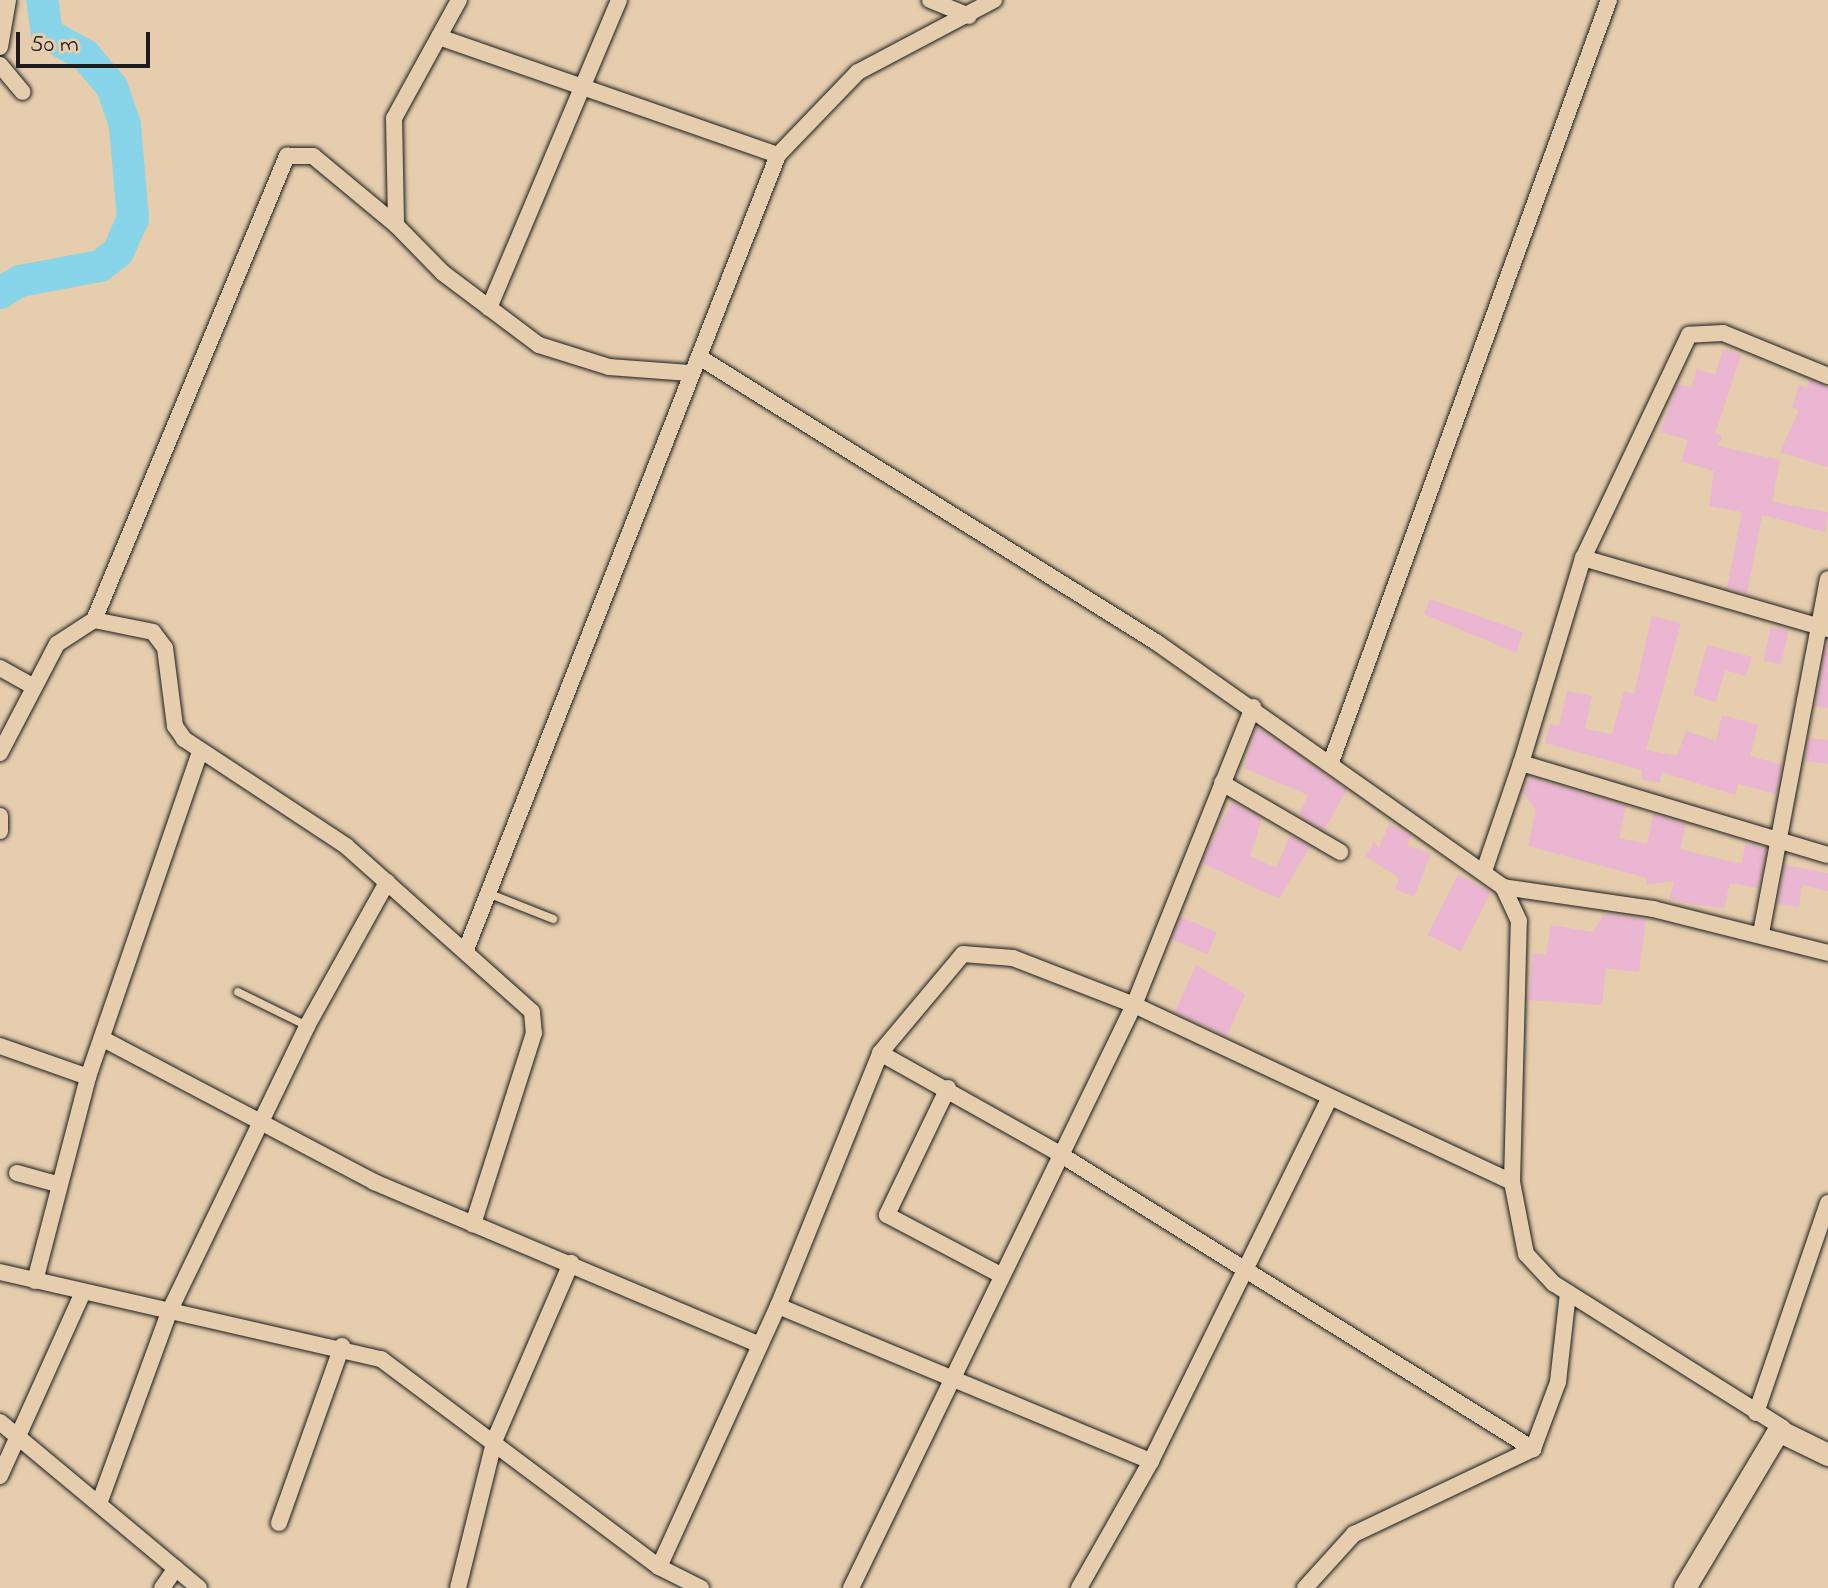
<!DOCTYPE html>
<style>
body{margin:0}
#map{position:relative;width:1828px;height:1588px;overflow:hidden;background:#e6cdae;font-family:"Indie Flower",sans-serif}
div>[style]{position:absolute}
.river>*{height:32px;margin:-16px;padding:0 16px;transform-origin:16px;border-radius:16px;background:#88d4e8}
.building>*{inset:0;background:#eab6d1;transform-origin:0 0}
.roads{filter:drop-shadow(0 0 2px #1c1c1c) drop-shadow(0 0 2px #1c1c1c)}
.service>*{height:8px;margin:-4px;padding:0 4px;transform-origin:4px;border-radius:4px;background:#e6cdae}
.minor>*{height:16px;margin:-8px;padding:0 8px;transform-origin:8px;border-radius:8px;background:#e6cdae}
.tertiary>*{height:22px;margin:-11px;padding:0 11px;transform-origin:11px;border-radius:11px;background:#e6cdae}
span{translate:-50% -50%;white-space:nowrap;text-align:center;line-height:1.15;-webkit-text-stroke:8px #e6cdae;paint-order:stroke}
.scale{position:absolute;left:16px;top:32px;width:134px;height:36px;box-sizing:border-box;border:4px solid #1c1c1c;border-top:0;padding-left:10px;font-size:24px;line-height:28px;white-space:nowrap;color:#1c1c1c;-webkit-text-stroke:6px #e6cdae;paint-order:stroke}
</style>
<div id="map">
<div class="river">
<i style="left:0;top:293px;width:23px;rotate:-31deg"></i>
<i style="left:20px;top:281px;width:81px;rotate:-10.6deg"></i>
<i style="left:100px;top:266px;width:23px;rotate:-38deg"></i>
<i style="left:118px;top:252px;width:36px;rotate:-66deg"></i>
<i style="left:133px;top:219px;width:94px;rotate:-94.9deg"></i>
<i style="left:125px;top:125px;width:40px;rotate:-108.9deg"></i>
<i style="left:112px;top:87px;width:42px;rotate:-130.2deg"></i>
<i style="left:85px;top:55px;width:43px;rotate:-151.1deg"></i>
<i style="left:47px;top:34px;width:34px;rotate:-98deg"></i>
</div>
<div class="building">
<i style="clip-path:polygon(1723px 349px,1741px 355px,1715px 434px,1722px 436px,1718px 446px,1780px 460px,1772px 502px,1828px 512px,1825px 532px,1762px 515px,1747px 594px,1727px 588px,1742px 512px,1709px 506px,1714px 471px,1681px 461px,1688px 440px,1660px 432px,1678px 384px,1691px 388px,1697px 369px,1715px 375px)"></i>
<i style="clip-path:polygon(1809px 380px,1828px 387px,1828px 467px,1780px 452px,1799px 410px,1792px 407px,1799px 385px,1807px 388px)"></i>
<i style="clip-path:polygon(1430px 599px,1523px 632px,1516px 653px,1424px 614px)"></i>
<i style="clip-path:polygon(1652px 616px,1681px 623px,1646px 750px,1677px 756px,1686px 731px,1716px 741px,1722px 715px,1758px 725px,1750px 756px,1782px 765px,1776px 794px,1738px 784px,1735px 795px,1662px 772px,1660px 783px,1641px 779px,1642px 770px,1545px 743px,1550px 723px,1559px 726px,1567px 691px,1592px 696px,1585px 729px,1612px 734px,1624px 691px,1634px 694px)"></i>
<i style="left:1771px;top:627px;width:18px;height:34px;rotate:13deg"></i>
<i style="clip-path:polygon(1828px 640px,1828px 708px,1815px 706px)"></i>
<i style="clip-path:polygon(1707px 645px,1752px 657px,1746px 676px,1725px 670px,1716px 702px,1693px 695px)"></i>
<i style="clip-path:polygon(1257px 727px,1347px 790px,1324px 830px,1299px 815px,1308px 795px,1244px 768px)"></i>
<i style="clip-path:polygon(1809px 738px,1828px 740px,1828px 764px,1805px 761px)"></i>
<i style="clip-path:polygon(1529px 777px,1626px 806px,1619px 838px,1647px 844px,1653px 814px,1686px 824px,1680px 849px,1741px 864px,1746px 844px,1766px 849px,1758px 888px,1730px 883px,1724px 908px,1691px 904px,1669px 899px,1674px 881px,1646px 885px,1647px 878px,1528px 846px,1536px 810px,1524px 794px)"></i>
<i style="clip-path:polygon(1232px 802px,1262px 819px,1250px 856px,1276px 868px,1290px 836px,1310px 847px,1279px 899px,1202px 863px)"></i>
<i style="clip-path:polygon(1389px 824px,1411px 836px,1407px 845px,1431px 854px,1414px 897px,1395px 889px,1399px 878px,1365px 856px,1374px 842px,1379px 848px)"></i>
<i style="clip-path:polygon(1785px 865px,1828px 873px,1828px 891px,1802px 885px,1799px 907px,1778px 904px)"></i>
<i style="left:1458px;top:875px;width:37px;height:67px;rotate:27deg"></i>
<i style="clip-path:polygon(1604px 914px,1646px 919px,1639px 972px,1606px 968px,1602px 1005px,1528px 1000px,1533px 953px,1546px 955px,1551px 925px,1593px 932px)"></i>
<i style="left:1181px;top:917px;width:39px;height:24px;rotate:23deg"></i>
<i style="clip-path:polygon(1196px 965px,1245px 994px,1227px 1036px,1175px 1012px)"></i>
</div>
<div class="roads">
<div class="service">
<i style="left:490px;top:894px;width:68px;rotate:21.6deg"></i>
<i style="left:238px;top:992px;width:77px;rotate:26.2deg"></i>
</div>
<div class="minor">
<i style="left:459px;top:0;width:135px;rotate:118.8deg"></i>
<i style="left:394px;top:118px;width:107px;rotate:88.9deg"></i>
<i style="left:396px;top:225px;width:67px;rotate:45.6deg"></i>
<i style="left:443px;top:273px;width:120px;rotate:36.9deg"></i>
<i style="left:539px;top:345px;width:73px;rotate:17.4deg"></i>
<i style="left:609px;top:367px;width:81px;rotate:4.2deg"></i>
<i style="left:930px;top:0;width:42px;rotate:22.3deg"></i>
<i style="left:439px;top:37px;width:359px;rotate:19.2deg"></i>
<i style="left:0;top:47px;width:48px;rotate:-80.3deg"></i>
<i style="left:0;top:65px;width:35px;rotate:50deg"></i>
<i style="left:489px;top:308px;width:334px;rotate:-67.1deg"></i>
<i style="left:699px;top:357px;width:539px;rotate:31.95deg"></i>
<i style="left:1156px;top:642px;width:425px;rotate:35.2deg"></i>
<i style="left:1828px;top:376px;width:113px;rotate:-157.7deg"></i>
<i style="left:1723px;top:333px;width:34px;rotate:177deg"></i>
<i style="left:1689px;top:335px;width:247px;rotate:115.4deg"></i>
<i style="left:1583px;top:558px;width:214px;rotate:106.8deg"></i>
<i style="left:1521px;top:763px;width:320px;rotate:16.7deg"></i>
<i style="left:1583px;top:558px;width:255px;rotate:16.2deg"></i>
<i style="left:94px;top:620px;width:60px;rotate:11.5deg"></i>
<i style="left:153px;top:632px;width:20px;rotate:53deg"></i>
<i style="left:165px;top:648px;width:79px;rotate:82.7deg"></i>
<i style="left:175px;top:726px;width:16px;rotate:55deg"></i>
<i style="left:184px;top:739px;width:194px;rotate:33.4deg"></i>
<i style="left:346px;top:846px;width:249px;rotate:41.7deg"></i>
<i style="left:532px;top:1012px;width:21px;rotate:85deg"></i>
<i style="left:534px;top:1033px;width:201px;rotate:107.7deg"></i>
<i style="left:0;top:668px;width:37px;rotate:29deg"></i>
<i style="left:0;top:753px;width:123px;rotate:-62.4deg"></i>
<i style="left:57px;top:644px;width:44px;rotate:-33deg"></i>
<i style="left:94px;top:620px;width:503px;rotate:-67.42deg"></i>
<i style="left:287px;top:156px;width:26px"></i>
<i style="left:313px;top:156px;width:108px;rotate:39.7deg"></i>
<i style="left:1331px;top:762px;width:811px;rotate:-69.96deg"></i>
<i style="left:1222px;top:783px;width:137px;rotate:30.3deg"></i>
<i style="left:0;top:816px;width:15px;rotate:90deg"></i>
<i style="left:1484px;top:871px;width:114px;rotate:-71.1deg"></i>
<i style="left:1761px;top:933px;width:360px;rotate:-79.3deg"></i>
<i style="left:467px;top:947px;width:851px;rotate:-68.56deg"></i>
<i style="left:778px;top:155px;width:115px;rotate:-46.1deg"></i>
<i style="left:858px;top:72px;width:154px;rotate:-27.9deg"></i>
<i style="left:105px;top:1040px;width:304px;rotate:27.8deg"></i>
<i style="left:374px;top:1182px;width:416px;rotate:22.9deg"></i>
<i style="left:0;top:1046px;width:93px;rotate:19.4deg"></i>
<i style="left:880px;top:1053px;width:204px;rotate:29.3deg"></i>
<i style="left:1058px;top:1153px;width:560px;rotate:31.93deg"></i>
<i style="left:948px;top:1088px;width:141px;rotate:115.7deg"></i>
<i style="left:887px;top:1215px;width:127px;rotate:27.8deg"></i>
<i style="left:17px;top:1173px;width:41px;rotate:15.4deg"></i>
<i style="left:0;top:1272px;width:391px;rotate:12.9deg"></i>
<i style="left:381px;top:1359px;width:347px;rotate:36.8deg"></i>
<i style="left:659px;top:1567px;width:47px;rotate:26.6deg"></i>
<i style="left:35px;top:1281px;width:211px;rotate:-75.4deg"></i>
<i style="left:88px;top:1077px;width:345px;rotate:-71deg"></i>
<i style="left:778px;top:1306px;width:404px;rotate:22.6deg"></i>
<i style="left:1756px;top:1413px;width:222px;rotate:-71.1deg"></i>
<i style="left:0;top:1422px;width:259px;rotate:39.8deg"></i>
<i style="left:1783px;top:1428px;width:271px;rotate:-147.8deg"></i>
<i style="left:1554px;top:1284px;width:41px;rotate:-133deg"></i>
<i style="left:1526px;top:1254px;width:73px;rotate:-101deg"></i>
<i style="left:1512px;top:1182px;width:261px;rotate:-88.5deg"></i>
<i style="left:1519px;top:921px;width:38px;rotate:-115deg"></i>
<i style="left:1503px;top:887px;width:152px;rotate:8.3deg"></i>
<i style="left:1653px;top:909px;width:180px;rotate:14.1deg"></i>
<i style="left:0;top:1476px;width:200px;rotate:-65.7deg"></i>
<i style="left:100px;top:1501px;width:201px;rotate:-69.9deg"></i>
<i style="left:169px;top:1312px;width:318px;rotate:-64.2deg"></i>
<i style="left:307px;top:1026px;width:165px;rotate:-60.9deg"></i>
<i style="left:279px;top:1523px;width:188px;rotate:-70.4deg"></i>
<i style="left:659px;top:1567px;width:287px;rotate:-65.5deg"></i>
<i style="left:778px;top:1306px;width:273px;rotate:-68deg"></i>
<i style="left:880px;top:1053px;width:129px;rotate:-50deg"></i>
<i style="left:963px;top:954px;width:50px;rotate:4.6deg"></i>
<i style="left:1013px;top:958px;width:130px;rotate:21.2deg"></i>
<i style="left:1134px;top:1005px;width:417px;rotate:25.1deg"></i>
<i style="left:162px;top:1588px;width:24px;rotate:-55deg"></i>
<i style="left:458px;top:1588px;width:154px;rotate:-76.1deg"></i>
<i style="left:495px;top:1439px;width:192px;rotate:-66.6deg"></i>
<i style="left:851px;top:1588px;width:648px;rotate:-64.11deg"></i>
<i style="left:1134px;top:1005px;width:321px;rotate:-68.2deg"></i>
<i style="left:1079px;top:1588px;width:146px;rotate:-60.4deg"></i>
<i style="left:1151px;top:1461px;width:402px;rotate:-63.8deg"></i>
<i style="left:1305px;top:1588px;width:73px;rotate:-47.8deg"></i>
<i style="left:1354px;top:1534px;width:198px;rotate:-25.4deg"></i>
<i style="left:1533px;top:1449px;width:72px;rotate:-69.5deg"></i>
<i style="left:1558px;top:1382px;width:90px;rotate:-83.6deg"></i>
</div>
<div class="tertiary">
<i style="left:1685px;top:1588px;width:183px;rotate:-59.1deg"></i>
<i style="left:1779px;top:1431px;width:55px;rotate:26.1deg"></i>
</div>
</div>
<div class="scale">50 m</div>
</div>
